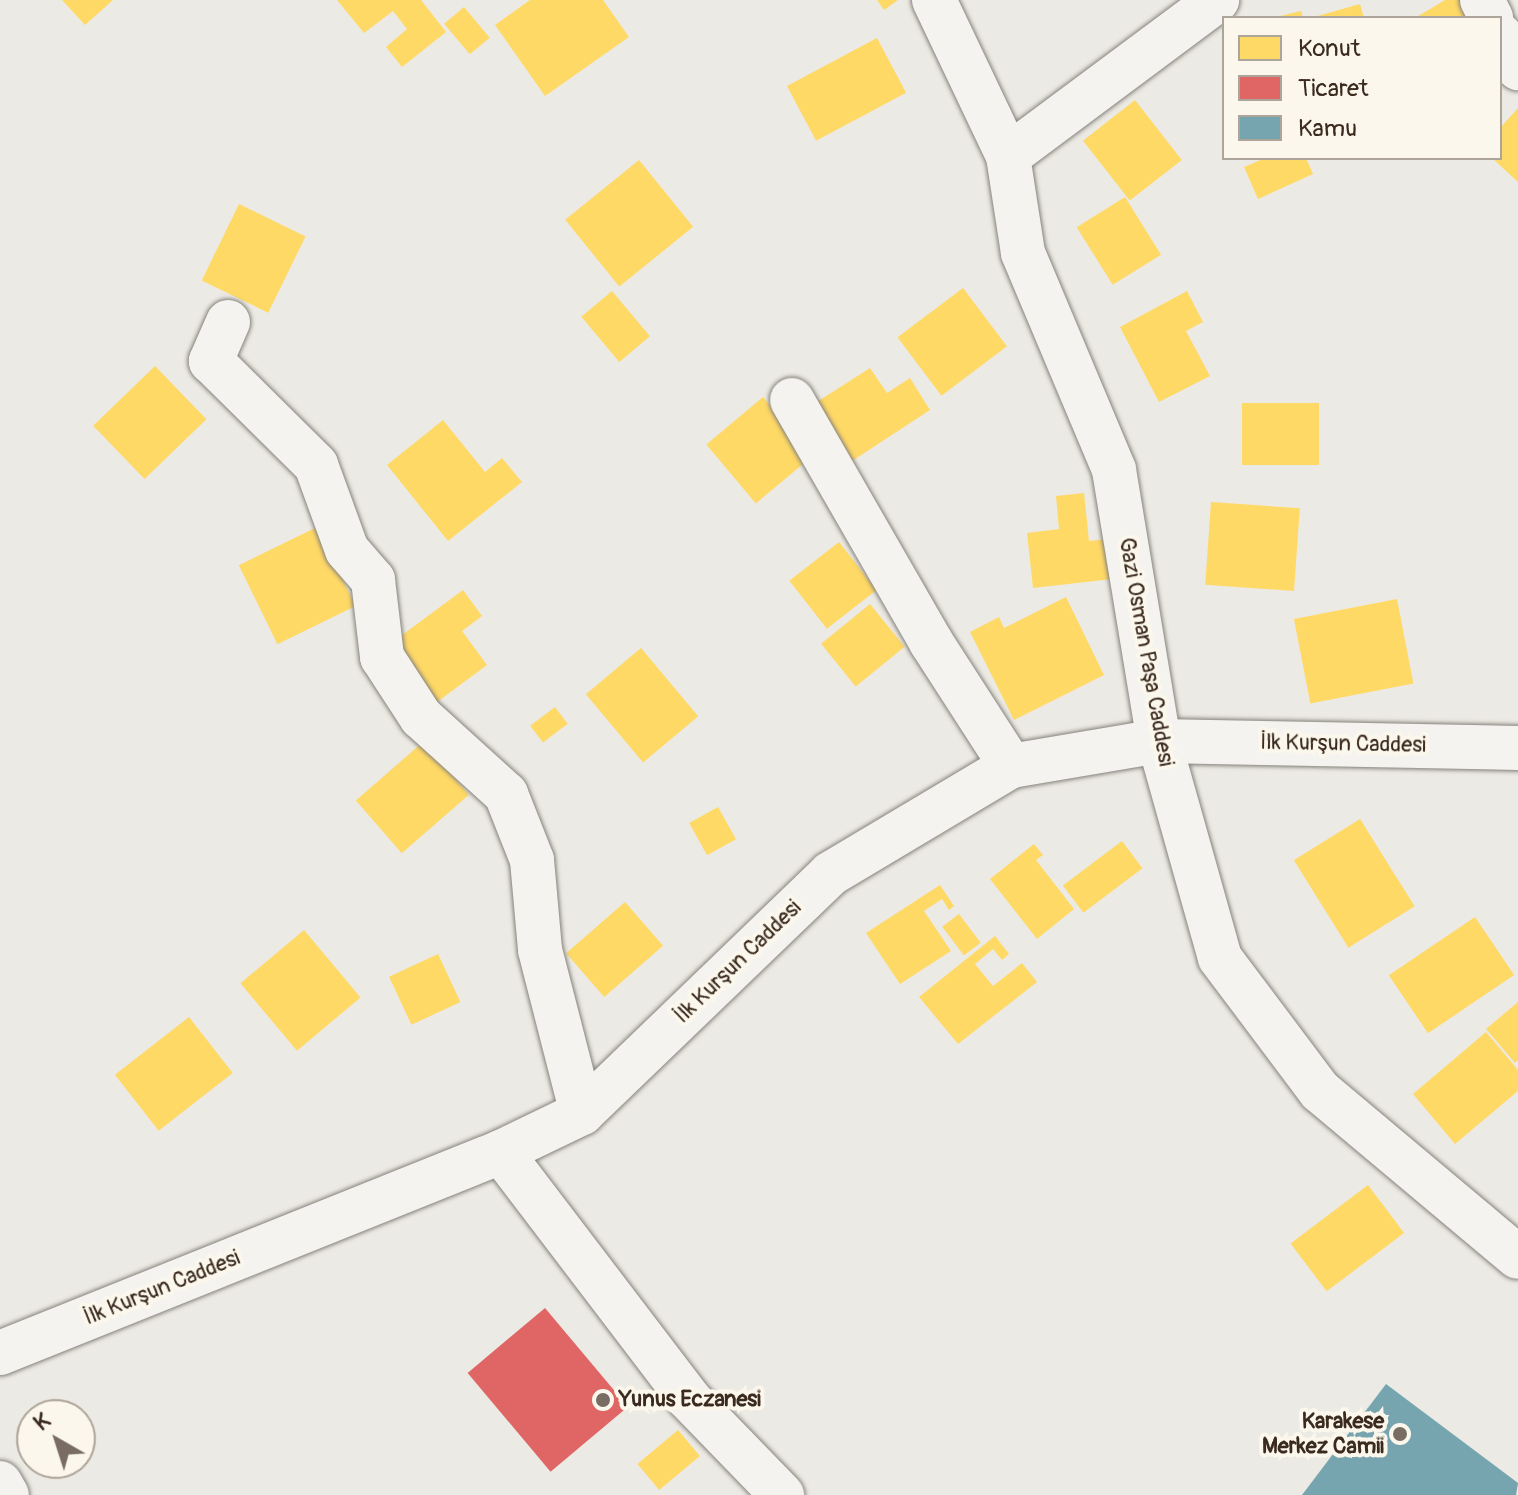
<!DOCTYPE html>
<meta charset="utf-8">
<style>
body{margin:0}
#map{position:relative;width:1518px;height:1495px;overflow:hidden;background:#eceae4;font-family:Pangolin,sans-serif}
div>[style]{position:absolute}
.homes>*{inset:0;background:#ffd966;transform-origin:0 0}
.shops>*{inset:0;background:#e06666;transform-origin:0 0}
.public>*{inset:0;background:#76a5af}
.roads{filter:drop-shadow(0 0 2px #86827c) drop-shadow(0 0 2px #86827c)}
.minor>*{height:44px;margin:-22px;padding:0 22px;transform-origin:22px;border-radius:22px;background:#f4f3ef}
.dots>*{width:22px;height:22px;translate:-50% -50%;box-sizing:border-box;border:4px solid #fbf7ec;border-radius:50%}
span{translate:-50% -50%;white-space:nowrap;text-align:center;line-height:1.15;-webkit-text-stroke:8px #fbf7ec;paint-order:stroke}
.street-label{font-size:22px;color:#3b2a1e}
.poi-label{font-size:22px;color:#3b2a1e;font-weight:700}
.left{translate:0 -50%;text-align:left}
.right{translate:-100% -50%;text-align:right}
.legend{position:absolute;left:1222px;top:16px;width:280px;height:144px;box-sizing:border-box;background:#fbf7ec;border:2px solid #aea59a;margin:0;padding:10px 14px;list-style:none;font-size:24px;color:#3b2a1e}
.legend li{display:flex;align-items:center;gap:16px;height:40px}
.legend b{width:40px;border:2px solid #aea59a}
.north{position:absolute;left:16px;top:1399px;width:80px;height:80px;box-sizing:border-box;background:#fbf7ec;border:2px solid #aea59a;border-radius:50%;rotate:321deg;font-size:22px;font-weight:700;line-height:32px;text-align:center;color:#3b2a1e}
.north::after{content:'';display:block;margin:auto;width:28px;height:36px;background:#796d63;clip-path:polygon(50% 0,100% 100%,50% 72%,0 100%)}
</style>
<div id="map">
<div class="homes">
<i style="clip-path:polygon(62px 0,113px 0,85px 25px)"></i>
<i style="clip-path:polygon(337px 0,421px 0,446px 32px,402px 67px,386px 47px,407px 29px,393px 11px,364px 33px)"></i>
<i style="clip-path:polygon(530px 0,603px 0,629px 37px,545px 96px,495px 25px)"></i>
<i style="clip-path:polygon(877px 0,898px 0,884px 10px)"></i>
<i style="clip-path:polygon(1445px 0,1464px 0,1472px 18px,1415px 18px)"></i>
<i style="clip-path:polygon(1360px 4px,1364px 18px,1315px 18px,1314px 17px)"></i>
<i style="left:464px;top:7px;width:40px;height:26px;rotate:50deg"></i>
<i style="clip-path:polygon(1301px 11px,1303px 18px,1276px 18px,1276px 17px)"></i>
<i style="left:877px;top:38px;width:62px;height:102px;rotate:62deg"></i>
<i style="left:1135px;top:100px;width:76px;height:66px;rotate:52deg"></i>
<i style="clip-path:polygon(1518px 108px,1518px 182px,1492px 158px,1500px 158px,1500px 128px)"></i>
<i style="clip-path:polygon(1265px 158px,1306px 158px,1313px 174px,1258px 199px,1244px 167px)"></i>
<i style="left:639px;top:160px;width:86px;height:95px;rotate:51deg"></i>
<i style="left:1125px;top:197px;width:68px;height:57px;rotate:58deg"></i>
<i style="left:239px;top:204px;width:74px;height:85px;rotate:26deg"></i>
<i style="left:963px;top:288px;width:73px;height:82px;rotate:53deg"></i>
<i style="left:612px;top:291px;width:59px;height:40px;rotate:50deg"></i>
<i style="clip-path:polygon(1187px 291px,1203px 322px,1186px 331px,1210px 376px,1159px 402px,1120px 327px)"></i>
<i style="left:155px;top:366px;width:74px;height:86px;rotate:46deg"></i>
<i style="clip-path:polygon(870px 368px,887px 393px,910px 378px,930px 410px,846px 465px,809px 407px)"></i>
<i style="left:763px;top:397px;width:77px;height:74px;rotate:50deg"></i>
<i style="left:1242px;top:403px;width:77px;height:62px"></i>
<i style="clip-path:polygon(443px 420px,485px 472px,502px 458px,522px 482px,448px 541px,387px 465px)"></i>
<i style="clip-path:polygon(1084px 493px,1089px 541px,1108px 539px,1112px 579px,1033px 588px,1027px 533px,1059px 529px,1056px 496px)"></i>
<i style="left:1211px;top:502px;width:89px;height:83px;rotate:4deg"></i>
<i style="left:317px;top:527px;width:88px;height:87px;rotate:64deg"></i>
<i style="left:839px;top:542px;width:61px;height:63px;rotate:52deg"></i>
<i style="clip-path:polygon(463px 590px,482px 616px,462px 631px,487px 665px,437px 702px,394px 641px)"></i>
<i style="clip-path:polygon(1066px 597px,1104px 675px,1014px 720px,970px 632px,999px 617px,1004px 628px)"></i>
<i style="left:1397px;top:599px;width:86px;height:105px;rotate:79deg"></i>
<i style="left:870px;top:604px;width:55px;height:63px;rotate:51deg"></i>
<i style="left:641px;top:648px;width:89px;height:72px;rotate:50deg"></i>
<i style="left:555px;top:707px;width:21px;height:31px;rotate:53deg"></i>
<i style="left:423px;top:742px;width:70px;height:89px;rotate:49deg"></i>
<i style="left:718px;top:807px;width:37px;height:33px;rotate:61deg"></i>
<i style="left:1360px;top:819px;width:103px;height:78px;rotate:58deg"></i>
<i style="left:1122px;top:841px;width:34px;height:74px;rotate:53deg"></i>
<i style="clip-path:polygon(1034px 844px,1043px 855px,1036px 860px,1074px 909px,1037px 939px,990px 879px)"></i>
<i style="clip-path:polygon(940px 885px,954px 906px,949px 910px,942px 899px,924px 911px,951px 951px,900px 984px,866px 933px)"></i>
<i style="left:625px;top:902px;width:58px;height:78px;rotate:49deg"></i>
<i style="left:959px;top:914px;width:36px;height:21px;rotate:53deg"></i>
<i style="left:1475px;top:917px;width:70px;height:104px;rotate:56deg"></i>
<i style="left:304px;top:930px;width:88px;height:83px;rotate:50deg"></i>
<i style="clip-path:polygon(995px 936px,1009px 954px,1002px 960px,993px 949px,975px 964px,993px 986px,1022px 963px,1037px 982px,958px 1044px,919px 997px)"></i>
<i style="left:438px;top:954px;width:53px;height:54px;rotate:65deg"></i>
<i style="clip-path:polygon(1518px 1002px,1518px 1060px,1515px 1063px,1486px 1029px)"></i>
<i style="left:189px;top:1017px;width:71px;height:94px;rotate:52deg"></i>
<i style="clip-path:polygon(1486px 1032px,1518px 1070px,1518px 1091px,1455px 1144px,1413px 1094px)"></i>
<i style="left:1368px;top:1185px;width:60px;height:97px;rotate:53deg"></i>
<i style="left:678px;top:1430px;width:34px;height:53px;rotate:50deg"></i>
</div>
<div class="shops">
<i style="left:545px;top:1308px;width:129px;height:101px;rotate:50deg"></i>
</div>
<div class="public">
<i style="clip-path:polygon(1386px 1384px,1518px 1483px,1516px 1495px,1302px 1495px)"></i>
</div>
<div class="roads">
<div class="minor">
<i style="left:934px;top:0;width:173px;rotate:64.6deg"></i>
<i style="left:1008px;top:156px;width:98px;rotate:81.2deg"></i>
<i style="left:1023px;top:253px;width:235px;rotate:67.2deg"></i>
<i style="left:1114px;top:470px;width:275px;rotate:80.6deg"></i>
<i style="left:1159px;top:741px;width:225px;rotate:74.3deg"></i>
<i style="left:1220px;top:958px;width:166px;rotate:53.1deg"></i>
<i style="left:1320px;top:1091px;width:258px;rotate:40deg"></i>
<i style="left:1482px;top:0;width:20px;rotate:63deg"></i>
<i style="left:1500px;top:35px;width:38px;rotate:61deg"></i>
<i style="left:1008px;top:156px;width:261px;rotate:-36.7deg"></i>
<i style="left:228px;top:322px;width:43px;rotate:113.6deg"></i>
<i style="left:211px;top:361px;width:148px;rotate:44.7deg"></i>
<i style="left:316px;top:465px;width:90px;rotate:70deg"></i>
<i style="left:347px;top:550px;width:40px;rotate:49deg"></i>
<i style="left:373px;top:580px;width:78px;rotate:83.3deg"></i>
<i style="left:382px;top:657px;width:72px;rotate:57deg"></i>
<i style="left:421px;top:717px;width:115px;rotate:42.2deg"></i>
<i style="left:506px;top:794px;width:71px;rotate:68.5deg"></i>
<i style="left:532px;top:860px;width:90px;rotate:84.9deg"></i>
<i style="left:540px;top:950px;width:168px;rotate:75.6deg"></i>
<i style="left:792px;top:400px;width:279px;rotate:60.1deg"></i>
<i style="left:931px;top:642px;width:148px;rotate:57.2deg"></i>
<i style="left:501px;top:1152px;width:310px;rotate:52.7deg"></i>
<i style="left:689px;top:1399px;width:134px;rotate:45.9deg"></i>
<i style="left:0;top:1353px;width:540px;rotate:-21.86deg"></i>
<i style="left:501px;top:1152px;width:90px;rotate:-25.7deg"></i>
<i style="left:582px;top:1113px;width:344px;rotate:-43.9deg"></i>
<i style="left:830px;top:874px;width:211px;rotate:-30.8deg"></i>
<i style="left:1011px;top:766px;width:150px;rotate:-9.6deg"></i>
<i style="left:1159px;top:741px;width:359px;rotate:1.1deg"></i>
<i style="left:0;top:1483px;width:14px;rotate:60deg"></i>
</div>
</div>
<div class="dots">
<i style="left:603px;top:1400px;background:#796d63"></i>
<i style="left:1400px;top:1434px;background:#796d63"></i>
</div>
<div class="street-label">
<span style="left:1146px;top:652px;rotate:80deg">Gazi Osman Paşa Caddesi</span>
<span style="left:1343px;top:744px;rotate:1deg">İlk Kurşun Caddesi</span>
<span style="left:738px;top:962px;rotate:-44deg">İlk Kurşun Caddesi</span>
<span style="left:162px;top:1288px;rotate:-22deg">İlk Kurşun Caddesi</span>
</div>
<div class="poi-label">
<span class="left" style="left:619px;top:1400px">Yunus Eczanesi</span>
<span class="right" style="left:1384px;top:1434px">Karakese<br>Merkez Camii</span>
</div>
<ul class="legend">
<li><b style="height:22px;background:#ffd966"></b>Konut</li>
<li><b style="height:22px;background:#e06666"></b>Ticaret</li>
<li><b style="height:22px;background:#76a5af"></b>Kamu</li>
</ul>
<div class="north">K</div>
</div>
